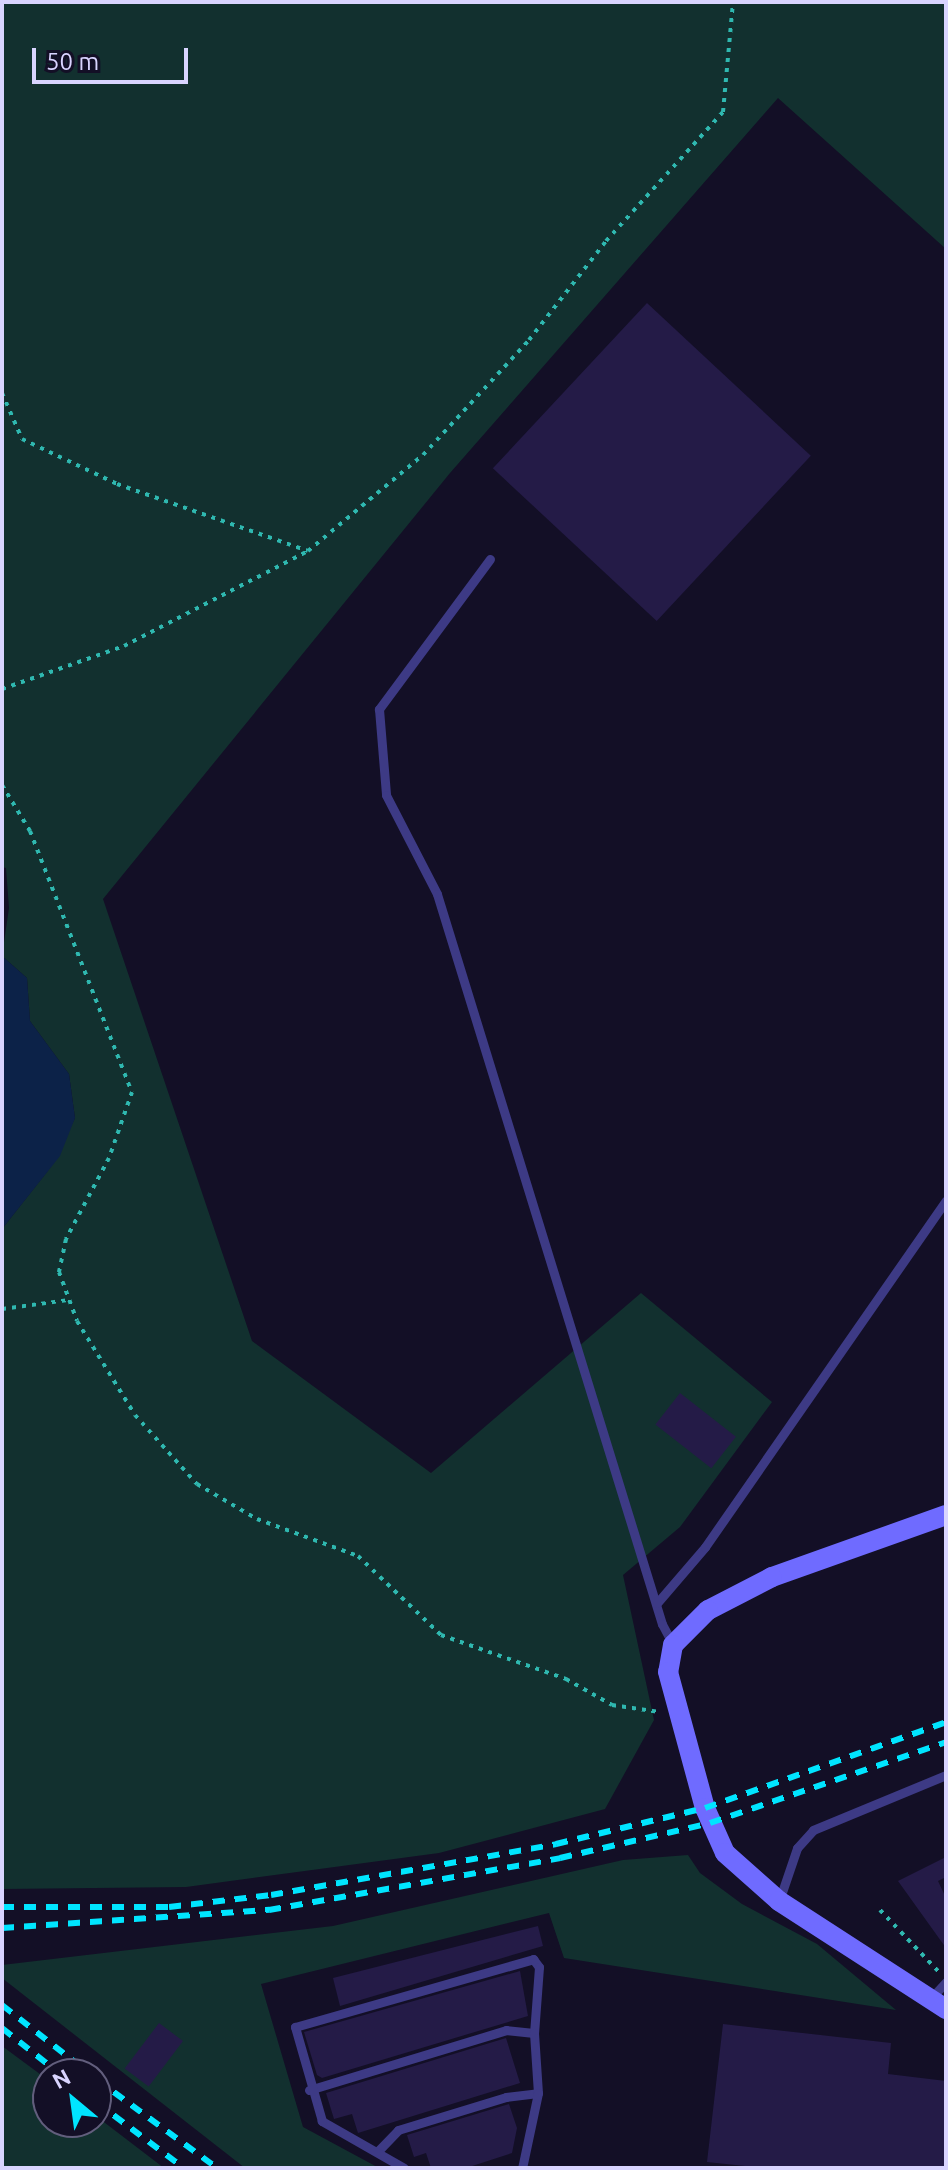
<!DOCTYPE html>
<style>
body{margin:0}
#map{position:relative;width:948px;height:2170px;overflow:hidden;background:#130f26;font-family:Ubuntu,sans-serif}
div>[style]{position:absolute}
.green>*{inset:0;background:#12302f}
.water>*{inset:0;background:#0c2248}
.building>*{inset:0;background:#241b47;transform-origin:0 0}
.path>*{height:4px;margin-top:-2px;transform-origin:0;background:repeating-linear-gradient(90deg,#2fb8b0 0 4px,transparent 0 10px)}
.lane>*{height:9px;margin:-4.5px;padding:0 4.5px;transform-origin:4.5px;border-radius:4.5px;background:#3d3a85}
.secondary>*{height:20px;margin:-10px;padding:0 10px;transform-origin:10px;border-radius:10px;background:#6f6bff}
.rail>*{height:6px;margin-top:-3px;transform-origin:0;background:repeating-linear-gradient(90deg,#00e5ff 0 12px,transparent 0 22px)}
span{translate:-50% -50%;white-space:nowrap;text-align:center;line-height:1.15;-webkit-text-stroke:6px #130f26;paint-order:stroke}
.frame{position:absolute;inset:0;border:4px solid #d9d4ff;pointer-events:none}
.north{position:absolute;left:32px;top:2058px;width:80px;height:80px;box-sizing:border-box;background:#130f26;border:2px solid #625e7d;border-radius:50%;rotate:331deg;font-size:22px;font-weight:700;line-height:32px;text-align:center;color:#d9d4ff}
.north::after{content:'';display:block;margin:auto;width:28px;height:36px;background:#00e5ff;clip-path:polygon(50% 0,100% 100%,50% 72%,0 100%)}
.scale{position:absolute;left:32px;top:48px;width:156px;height:36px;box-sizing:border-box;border:4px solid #d9d4ff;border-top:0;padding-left:10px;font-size:24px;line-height:28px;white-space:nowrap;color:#d9d4ff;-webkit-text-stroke:6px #130f26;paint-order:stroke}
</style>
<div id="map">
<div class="green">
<i style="clip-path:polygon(2px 2px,946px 2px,946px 249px,778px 98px,450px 473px,103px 899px,252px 1341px,431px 1473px,641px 1293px,772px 1402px,680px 1527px,623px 1575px,654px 1720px,605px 1809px,439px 1853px,186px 1887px,2px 1889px,2px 1229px,50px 1168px,75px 1118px,69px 1074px,30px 1021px,27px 978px,2px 956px,9px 908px,6px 868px,2px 867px)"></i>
<i style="clip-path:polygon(688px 1855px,700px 1873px,742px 1904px,817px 1944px,896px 2010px,564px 1958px,549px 1913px,261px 1984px,303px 2127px,379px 2168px,245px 2168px,2px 1978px,2px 1965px,333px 1926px,623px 1860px)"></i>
<i style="clip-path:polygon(2px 2046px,48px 2080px,48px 2122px,96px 2122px,96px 2116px,164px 2168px,2px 2168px)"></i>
</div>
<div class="water">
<i style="clip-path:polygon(2px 956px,27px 978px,30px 1021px,69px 1074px,75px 1118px,60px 1156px,2px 1229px)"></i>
</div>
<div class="building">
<i style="left:647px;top:303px;width:224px;height:226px;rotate:43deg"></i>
<i style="left:680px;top:1393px;width:71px;height:40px;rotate:38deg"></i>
<i style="clip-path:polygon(946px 1857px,946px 1877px,938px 1881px,946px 1898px,946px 1948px,898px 1881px)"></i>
<i style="clip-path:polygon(538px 1926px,543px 1946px,340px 2006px,333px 1978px)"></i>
<i style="clip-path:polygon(520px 1971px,528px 2016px,322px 2078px,317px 2075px,304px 2032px)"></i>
<i style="left:159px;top:2023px;width:30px;height:57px;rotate:37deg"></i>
<i style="clip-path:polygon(723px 2024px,891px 2043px,888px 2074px,946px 2081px,946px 2168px,765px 2168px,707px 2162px)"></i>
<i style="clip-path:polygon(506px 2038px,520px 2083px,358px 2133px,352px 2114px,334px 2119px,326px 2093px)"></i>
<i style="clip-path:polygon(509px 2104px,517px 2128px,512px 2153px,466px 2168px,431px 2168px,426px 2153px,414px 2157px,407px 2135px)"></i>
</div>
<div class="path">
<i style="left:2px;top:393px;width:50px;rotate:66.5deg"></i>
<i style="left:22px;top:439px;width:105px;rotate:25.3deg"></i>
<i style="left:117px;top:484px;width:202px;rotate:19.3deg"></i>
<i style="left:2px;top:689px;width:129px;rotate:-19.4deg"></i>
<i style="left:124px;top:646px;width:207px;rotate:-27.3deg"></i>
<i style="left:308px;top:551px;width:150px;rotate:-39.9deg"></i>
<i style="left:423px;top:455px;width:156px;rotate:-47.3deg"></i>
<i style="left:529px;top:340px;width:125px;rotate:-52.1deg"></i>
<i style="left:606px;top:241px;width:174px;rotate:-47.8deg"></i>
<i style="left:723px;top:112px;width:110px;rotate:-84.8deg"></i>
<i style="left:2px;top:785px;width:54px;rotate:58.7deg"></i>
<i style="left:30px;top:831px;width:280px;rotate:68.7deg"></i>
<i style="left:132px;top:1092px;width:70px;rotate:109.2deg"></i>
<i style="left:109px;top:1158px;width:92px;rotate:118deg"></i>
<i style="left:66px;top:1239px;width:34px;rotate:102deg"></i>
<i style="left:59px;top:1272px;width:52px;rotate:69.8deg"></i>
<i style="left:77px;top:1321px;width:110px;rotate:58.3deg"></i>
<i style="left:135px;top:1415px;width:93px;rotate:48.1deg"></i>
<i style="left:197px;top:1484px;width:69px;rotate:30.3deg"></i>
<i style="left:257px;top:1519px;width:108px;rotate:20.1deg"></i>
<i style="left:358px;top:1556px;width:115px;rotate:43.6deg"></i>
<i style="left:441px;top:1635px;width:133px;rotate:19.4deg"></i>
<i style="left:566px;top:1679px;width:53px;rotate:29.5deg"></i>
<i style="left:612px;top:1705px;width:48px;rotate:8.5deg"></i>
<i style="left:2px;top:1309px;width:68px;rotate:-7.7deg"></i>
<i style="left:880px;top:1910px;width:86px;rotate:46.4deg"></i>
</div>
<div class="lane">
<i style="left:490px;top:559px;width:187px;rotate:126.5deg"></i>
<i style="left:379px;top:709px;width:86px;rotate:85.3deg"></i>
<i style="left:386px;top:795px;width:111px;rotate:62.7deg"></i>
<i style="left:437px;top:894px;width:764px;rotate:72.87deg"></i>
<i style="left:662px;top:1624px;width:24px;rotate:62deg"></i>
<i style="left:657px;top:1603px;width:74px;rotate:-49.4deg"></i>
<i style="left:705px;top:1547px;width:422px;rotate:-55.2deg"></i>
<i style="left:779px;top:1901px;width:56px;rotate:-71.2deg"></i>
<i style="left:797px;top:1848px;width:24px;rotate:-48deg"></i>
<i style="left:813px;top:1830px;width:144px;rotate:-22.5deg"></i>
<i style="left:932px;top:1997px;width:21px;rotate:-47deg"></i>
<i style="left:309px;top:2090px;width:206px;rotate:-16.9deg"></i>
<i style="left:506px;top:2030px;width:28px;rotate:6deg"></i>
<i style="left:378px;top:2151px;width:29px;rotate:-46deg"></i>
<i style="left:398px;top:2130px;width:113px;rotate:-17deg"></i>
<i style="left:506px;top:2097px;width:32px;rotate:-7deg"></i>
<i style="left:404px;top:2168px;width:95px;rotate:-150.2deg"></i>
<i style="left:322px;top:2121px;width:98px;rotate:-106deg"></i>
<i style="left:295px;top:2027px;width:248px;rotate:-15.9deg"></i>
<i style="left:533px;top:1959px;width:10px;rotate:53deg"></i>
<i style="left:539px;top:1967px;width:66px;rotate:94.3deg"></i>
<i style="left:534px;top:2033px;width:60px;rotate:86.2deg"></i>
<i style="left:538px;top:2093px;width:77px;rotate:102deg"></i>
</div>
<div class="secondary">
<i style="left:946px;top:1515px;width:185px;rotate:160.4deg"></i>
<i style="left:772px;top:1577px;width:72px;rotate:152.7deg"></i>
<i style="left:708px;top:1610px;width:49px;rotate:135deg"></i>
<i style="left:673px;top:1645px;width:27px;rotate:100deg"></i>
<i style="left:668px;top:1672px;width:141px;rotate:74.8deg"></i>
<i style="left:705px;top:1808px;width:49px;rotate:66deg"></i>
<i style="left:725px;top:1853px;width:72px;rotate:41.6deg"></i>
<i style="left:779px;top:1901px;width:199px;rotate:32.9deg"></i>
</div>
<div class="rail">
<i style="left:2px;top:1907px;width:167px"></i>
<i style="left:169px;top:1907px;width:103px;rotate:-6.7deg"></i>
<i style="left:271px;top:1895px;width:290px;rotate:-10.1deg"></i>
<i style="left:556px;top:1844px;width:153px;rotate:-13.6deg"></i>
<i style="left:705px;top:1808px;width:256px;rotate:-19.6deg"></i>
<i style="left:2px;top:1928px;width:268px;rotate:-3.9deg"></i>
<i style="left:269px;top:1910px;width:296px;rotate:-10.1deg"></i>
<i style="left:560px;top:1858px;width:154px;rotate:-13.1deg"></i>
<i style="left:710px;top:1823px;width:250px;rotate:-18.9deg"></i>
<i style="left:2px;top:2005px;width:112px;rotate:38.1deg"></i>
<i style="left:2px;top:2028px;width:74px;rotate:38.4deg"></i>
<i style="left:96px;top:2079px;width:150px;rotate:36.3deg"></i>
<i style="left:96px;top:2102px;width:110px;rotate:36.9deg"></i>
</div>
<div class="frame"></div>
<div class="north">N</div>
<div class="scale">50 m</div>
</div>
